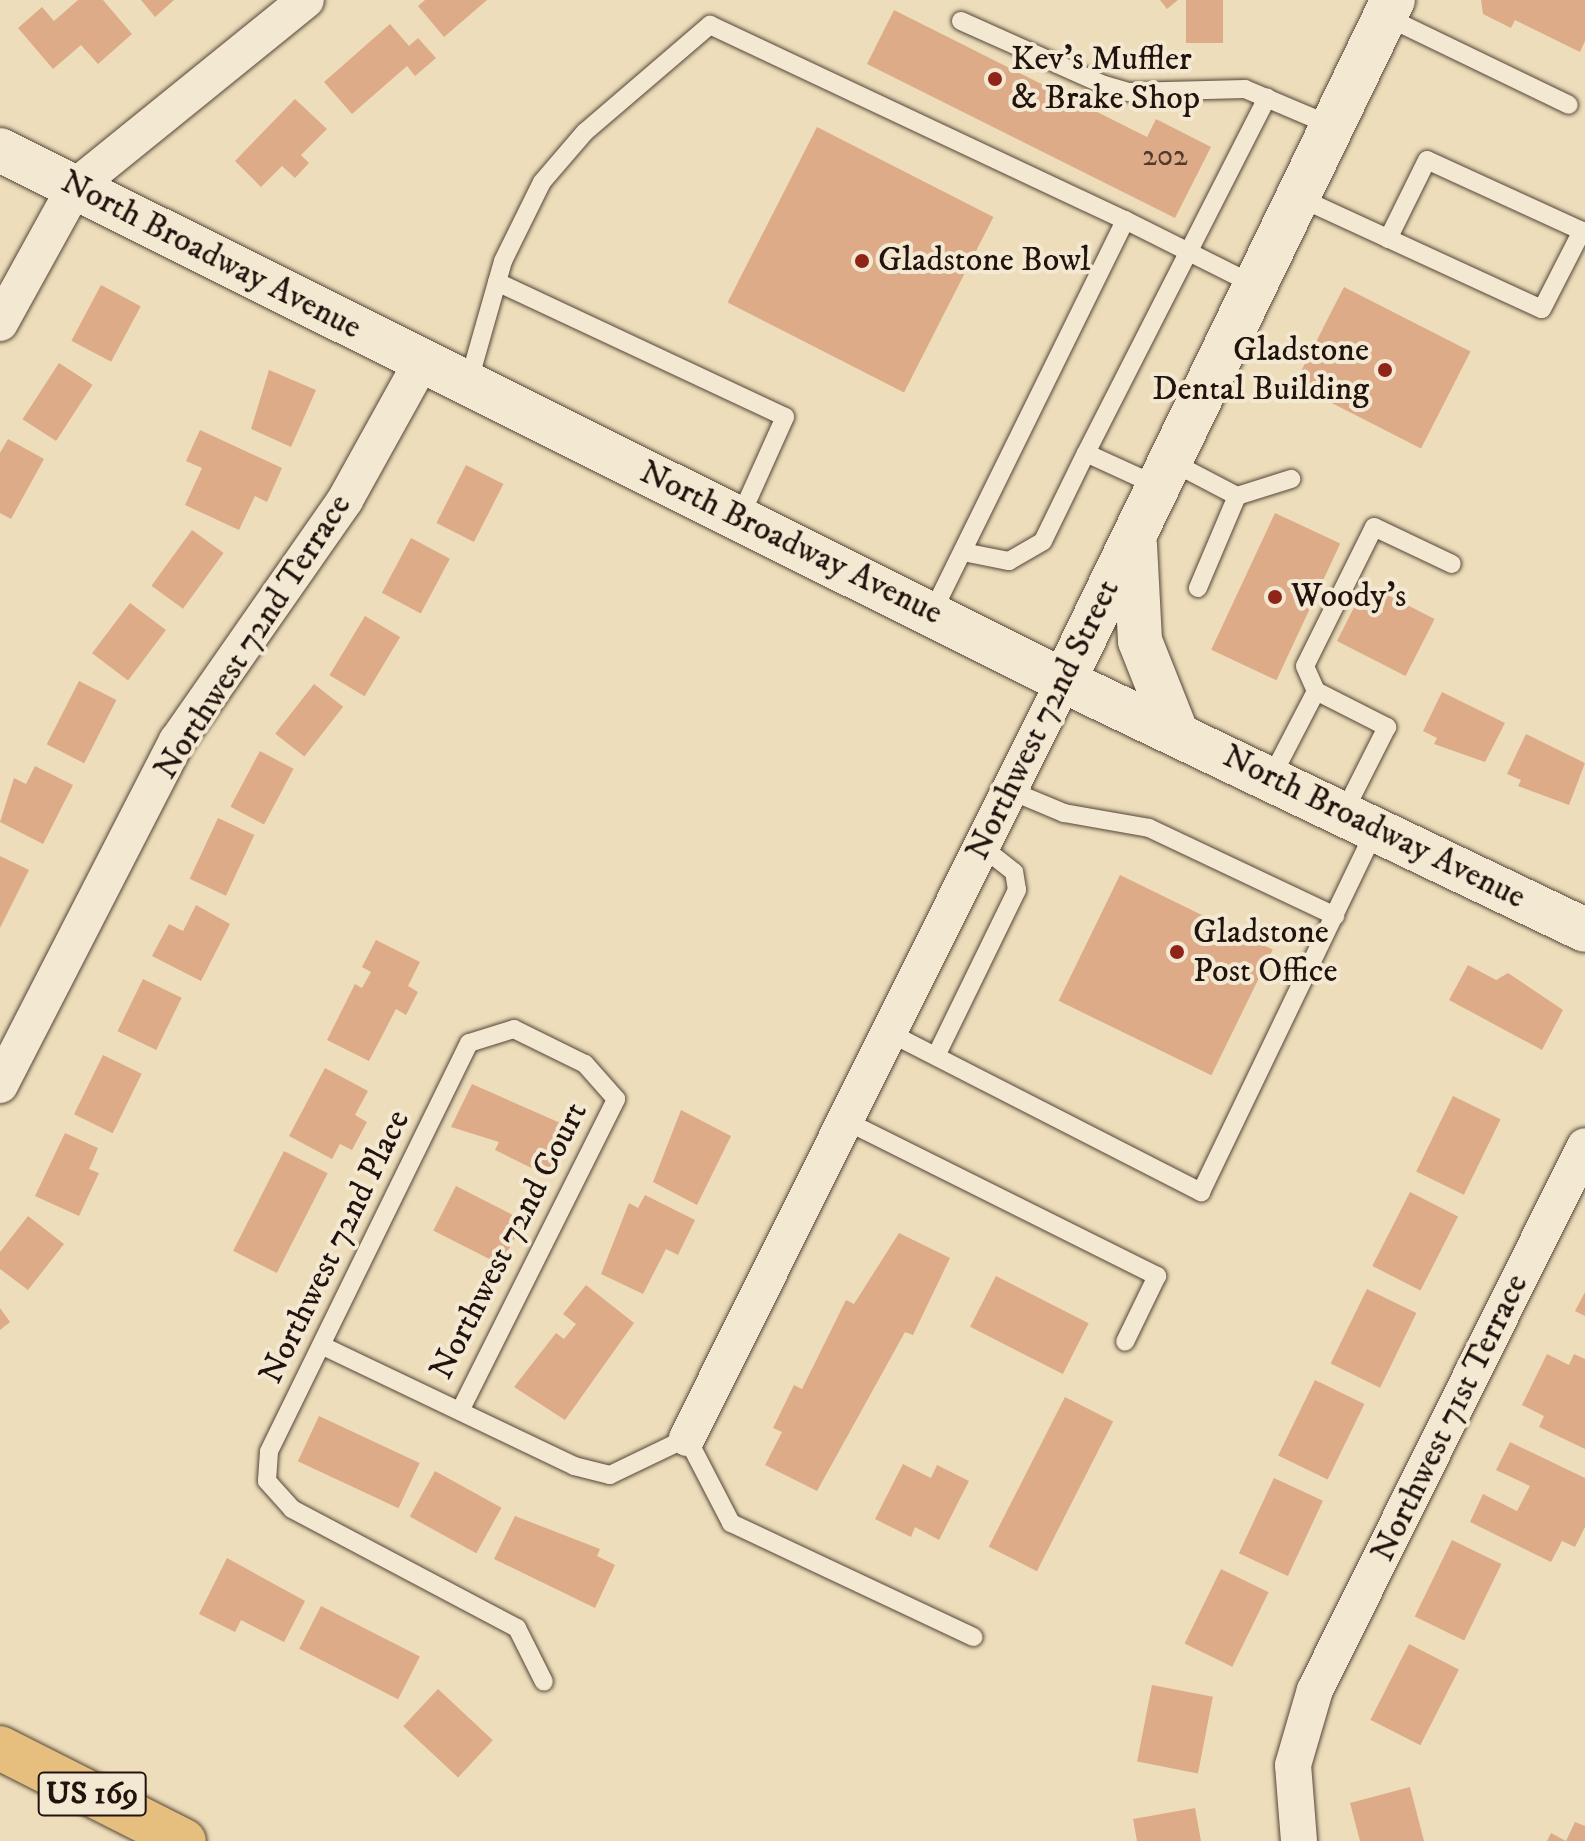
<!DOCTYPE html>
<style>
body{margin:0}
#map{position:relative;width:1585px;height:1841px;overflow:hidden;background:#edddba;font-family:"IM FELL DW Pica",serif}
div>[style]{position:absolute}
.building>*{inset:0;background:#deab88;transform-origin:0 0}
.roads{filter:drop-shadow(0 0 2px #554639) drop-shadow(0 0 2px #554639)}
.service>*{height:18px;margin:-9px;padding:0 9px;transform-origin:9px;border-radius:9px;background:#f3e9d2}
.minor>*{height:36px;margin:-18px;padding:0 18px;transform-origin:18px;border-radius:18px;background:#f3e9d2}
.tertiary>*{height:44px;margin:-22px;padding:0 22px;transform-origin:22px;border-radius:22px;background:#f3e9d2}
.secondary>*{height:44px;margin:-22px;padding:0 22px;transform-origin:22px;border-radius:22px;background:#f3e9d2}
.motorway>*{height:44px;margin:-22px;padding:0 22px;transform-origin:22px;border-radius:22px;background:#e6be7d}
.dots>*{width:22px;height:22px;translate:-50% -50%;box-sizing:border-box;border:4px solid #f3e9d2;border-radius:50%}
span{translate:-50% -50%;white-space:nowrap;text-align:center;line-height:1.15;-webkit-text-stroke:8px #f3e9d2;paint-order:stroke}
.number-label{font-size:30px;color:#51392c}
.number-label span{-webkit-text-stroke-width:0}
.shield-label span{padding:2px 6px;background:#f3e9d2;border:2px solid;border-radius:6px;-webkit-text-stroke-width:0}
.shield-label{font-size:32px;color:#22130e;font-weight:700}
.poi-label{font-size:34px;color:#22130e}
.left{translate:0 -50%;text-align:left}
.right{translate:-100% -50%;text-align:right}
.street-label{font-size:34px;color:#22130e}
</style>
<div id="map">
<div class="building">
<i style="clip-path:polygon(78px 0,103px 0,132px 34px,98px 64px,81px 45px,53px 69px,18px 28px,42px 7px,54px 21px)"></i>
<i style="clip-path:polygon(141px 0,174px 0,155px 17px)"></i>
<i style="clip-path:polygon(425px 0,487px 0,444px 37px,418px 6px)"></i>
<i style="clip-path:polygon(1160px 0,1178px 0,1167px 9px)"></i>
<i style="left:1186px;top:0;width:37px;height:43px"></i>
<i style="clip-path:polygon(1481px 0,1585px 0,1585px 41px,1580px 52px,1515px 20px,1511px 28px,1483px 14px)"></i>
<i style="clip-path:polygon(894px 10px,1147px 137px,1156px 119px,1211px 147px,1175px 218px,867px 64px)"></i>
<i style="clip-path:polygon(390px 24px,409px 46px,418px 38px,436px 58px,415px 76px,407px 66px,352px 114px,324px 82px)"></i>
<i style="clip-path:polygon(295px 99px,327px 129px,301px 155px,309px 163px,295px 178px,282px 166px,261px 187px,235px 161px)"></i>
<i style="left:817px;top:127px;width:198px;height:197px;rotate:27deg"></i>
<i style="left:101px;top:285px;width:45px;height:63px;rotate:28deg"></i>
<i style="left:1344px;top:287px;width:142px;height:109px;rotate:27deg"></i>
<i style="left:59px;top:363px;width:40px;height:67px;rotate:33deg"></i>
<i style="clip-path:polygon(269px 370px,316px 390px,291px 447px,251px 429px)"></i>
<i style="clip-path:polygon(200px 430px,282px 468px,267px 502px,255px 496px,239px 530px,185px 505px,202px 468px,186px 461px)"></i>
<i style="clip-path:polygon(8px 439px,44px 459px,11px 519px,0 513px,0 453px)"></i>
<i style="left:466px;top:465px;width:42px;height:65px;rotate:27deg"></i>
<i style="left:1275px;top:513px;width:72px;height:151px;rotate:25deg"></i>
<i style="left:192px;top:530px;width:39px;height:69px;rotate:36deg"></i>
<i style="left:411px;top:538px;width:44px;height:62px;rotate:28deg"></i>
<i style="left:1366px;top:584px;width:77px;height:64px;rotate:27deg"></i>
<i style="left:130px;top:603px;width:45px;height:63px;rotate:37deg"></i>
<i style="left:365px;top:616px;width:41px;height:69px;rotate:31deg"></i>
<i style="left:79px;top:681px;width:42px;height:71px;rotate:27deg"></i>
<i style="left:314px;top:684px;width:37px;height:63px;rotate:38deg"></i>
<i style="clip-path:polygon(1442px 692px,1505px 723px,1485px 762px,1434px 744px,1437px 738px,1423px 731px)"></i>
<i style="clip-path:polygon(1526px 734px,1585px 763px,1569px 805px,1518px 786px,1521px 780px,1507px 774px)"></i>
<i style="left:260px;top:751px;width:38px;height:63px;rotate:28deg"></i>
<i style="clip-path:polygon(35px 766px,73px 785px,43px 844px,0 822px,14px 778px,26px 784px)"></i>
<i style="left:218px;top:818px;width:40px;height:67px;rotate:25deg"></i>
<i style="clip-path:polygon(0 856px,29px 870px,0 928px)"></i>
<i style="left:1120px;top:875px;width:170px;height:140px;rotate:26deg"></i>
<i style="clip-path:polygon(196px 905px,230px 924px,201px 981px,152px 956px,169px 924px,183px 931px)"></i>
<i style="clip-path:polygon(376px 940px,420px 962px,408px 986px,418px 992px,406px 1015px,396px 1009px,369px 1061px,327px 1040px,355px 984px,362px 988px,371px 972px,362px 967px)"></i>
<i style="clip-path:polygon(1468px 965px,1496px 980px,1508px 973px,1563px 1010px,1542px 1050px,1449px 1000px)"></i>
<i style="left:143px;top:979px;width:43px;height:58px;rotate:26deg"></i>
<i style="left:103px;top:1055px;width:43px;height:66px;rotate:26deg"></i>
<i style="clip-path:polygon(325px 1068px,368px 1091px,355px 1115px,367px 1122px,352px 1150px,340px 1144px,332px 1159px,289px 1136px)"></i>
<i style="clip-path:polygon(472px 1084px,574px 1129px,550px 1177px,495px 1150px,499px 1142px,451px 1127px)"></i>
<i style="left:1453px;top:1096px;width:53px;height:84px;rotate:26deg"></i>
<i style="clip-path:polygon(681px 1110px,731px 1136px,697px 1205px,653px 1182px)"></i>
<i style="clip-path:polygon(65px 1133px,98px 1148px,89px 1169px,99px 1173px,79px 1216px,35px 1196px)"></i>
<i style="left:284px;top:1151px;width:49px;height:112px;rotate:27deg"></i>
<i style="left:456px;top:1186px;width:76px;height:50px;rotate:27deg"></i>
<i style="left:1410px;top:1192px;width:54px;height:83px;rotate:27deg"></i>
<i style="clip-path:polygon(645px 1195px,695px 1220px,678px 1255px,666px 1249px,643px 1294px,601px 1274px,629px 1203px,638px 1208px)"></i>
<i style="clip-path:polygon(28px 1216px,64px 1244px,28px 1290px,0 1269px,0 1252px)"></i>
<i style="clip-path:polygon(899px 1233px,950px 1258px,913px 1335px,905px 1332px,817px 1491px,765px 1465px,782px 1432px,773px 1428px,794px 1385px,802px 1389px,846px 1300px,854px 1304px)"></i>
<i style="left:996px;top:1276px;width:104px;height:57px;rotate:27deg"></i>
<i style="clip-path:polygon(586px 1285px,634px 1323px,565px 1420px,514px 1387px,556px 1333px,564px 1339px,576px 1324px,563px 1314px)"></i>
<i style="left:1367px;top:1289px;width:55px;height:83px;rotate:26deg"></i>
<i style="clip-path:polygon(1585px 1292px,1585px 1316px,1575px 1311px)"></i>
<i style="clip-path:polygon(0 1308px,10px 1322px,0 1330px)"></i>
<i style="clip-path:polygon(1547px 1354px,1569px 1365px,1574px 1354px,1585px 1359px,1585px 1449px,1539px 1427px,1544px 1416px,1522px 1405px)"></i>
<i style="left:1315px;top:1380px;width:55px;height:84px;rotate:26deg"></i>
<i style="left:1065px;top:1397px;width:54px;height:168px;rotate:27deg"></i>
<i style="left:319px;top:1416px;width:111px;height:50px;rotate:25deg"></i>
<i style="clip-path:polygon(1510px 1442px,1585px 1478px,1585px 1527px,1575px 1547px,1562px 1541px,1551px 1562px,1470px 1522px,1483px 1494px,1517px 1511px,1530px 1486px,1496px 1470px)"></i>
<i style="clip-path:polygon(903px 1464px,931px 1478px,937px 1465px,969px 1481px,939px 1540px,915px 1527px,911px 1537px,875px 1519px)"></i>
<i style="left:435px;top:1471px;width:76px;height:52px;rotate:29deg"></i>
<i style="left:1274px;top:1478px;width:54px;height:83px;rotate:25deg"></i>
<i style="clip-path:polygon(515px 1516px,600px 1549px,597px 1556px,615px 1565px,595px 1608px,494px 1559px)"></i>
<i style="left:1452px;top:1540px;width:55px;height:85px;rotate:26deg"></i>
<i style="clip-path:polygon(227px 1558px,305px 1601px,284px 1642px,241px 1620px,235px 1632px,199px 1614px)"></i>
<i style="left:1221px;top:1569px;width:53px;height:83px;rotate:26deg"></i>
<i style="left:321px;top:1606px;width:111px;height:48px;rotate:27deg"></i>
<i style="left:1409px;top:1644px;width:56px;height:85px;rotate:27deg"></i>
<i style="left:1152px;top:1685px;width:62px;height:78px;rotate:11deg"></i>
<i style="left:438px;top:1689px;width:75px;height:51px;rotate:43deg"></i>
<i style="clip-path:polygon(1410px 1787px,1424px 1841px,1360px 1841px,1350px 1803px)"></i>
<i style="clip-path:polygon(1195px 1808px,1201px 1841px,1137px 1841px,1133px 1819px)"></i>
<i style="clip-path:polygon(1575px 1822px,1585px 1826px,1585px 1841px,1547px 1841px,1551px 1833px,1566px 1841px)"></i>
</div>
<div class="roads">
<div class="service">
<i style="left:1385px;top:16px;width:204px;rotate:25.8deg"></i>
<i style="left:961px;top:21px;width:157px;rotate:24.1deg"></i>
<i style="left:1104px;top:85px;width:26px;rotate:16deg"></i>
<i style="left:1129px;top:92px;width:116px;rotate:-1.5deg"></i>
<i style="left:1245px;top:89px;width:95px;rotate:23deg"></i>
<i style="left:1298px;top:197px;width:268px;rotate:24.7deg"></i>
<i style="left:1542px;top:309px;width:88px;rotate:-62.9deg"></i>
<i style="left:1582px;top:231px;width:170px;rotate:-155.4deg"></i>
<i style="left:1427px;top:160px;width:88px;rotate:116.3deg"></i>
<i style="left:497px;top:282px;width:318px;rotate:25.1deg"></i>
<i style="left:785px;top:417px;width:110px;rotate:114.2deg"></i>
<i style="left:468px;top:384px;width:128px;rotate:-74.1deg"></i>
<i style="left:503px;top:261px;width:88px;rotate:-63.7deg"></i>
<i style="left:542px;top:182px;width:66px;rotate:-49.3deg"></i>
<i style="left:585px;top:132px;width:165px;rotate:-40.6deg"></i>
<i style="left:710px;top:25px;width:459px;rotate:25.2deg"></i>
<i style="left:1170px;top:461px;width:76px;rotate:27.6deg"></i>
<i style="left:1237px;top:496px;width:100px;rotate:113deg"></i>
<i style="left:1158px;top:486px;width:79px;rotate:-155.4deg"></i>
<i style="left:1086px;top:453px;width:399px;rotate:-63deg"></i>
<i style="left:1237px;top:496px;width:57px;rotate:-17.5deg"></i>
<i style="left:963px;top:552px;width:47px;rotate:11.1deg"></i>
<i style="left:1009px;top:561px;width:39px;rotate:-30deg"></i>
<i style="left:1043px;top:541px;width:98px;rotate:-64deg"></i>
<i style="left:932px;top:613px;width:438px;rotate:-63.8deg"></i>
<i style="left:1125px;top:220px;width:145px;rotate:26.6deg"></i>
<i style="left:1316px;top:691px;width:27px;rotate:-114deg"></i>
<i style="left:1305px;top:666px;width:155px;rotate:-63.6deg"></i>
<i style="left:1374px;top:527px;width:86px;rotate:25.4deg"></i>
<i style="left:1272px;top:776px;width:96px;rotate:-62.6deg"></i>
<i style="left:1316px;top:691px;width:80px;rotate:26.9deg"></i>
<i style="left:1387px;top:727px;width:95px;rotate:116.8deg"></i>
<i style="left:1009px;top:790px;width:60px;rotate:22.7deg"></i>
<i style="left:1064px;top:813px;width:86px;rotate:10deg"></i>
<i style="left:1149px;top:828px;width:206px;rotate:25.3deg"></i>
<i style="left:888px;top:1032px;width:352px;rotate:27.1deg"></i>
<i style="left:1201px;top:1192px;width:404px;rotate:-64.3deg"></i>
<i style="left:936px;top:1056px;width:185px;rotate:-64deg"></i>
<i style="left:1017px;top:890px;width:18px;rotate:-99deg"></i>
<i style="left:1014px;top:872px;width:42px;rotate:-141.8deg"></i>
<i style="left:844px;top:1120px;width:350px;rotate:26.5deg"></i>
<i style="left:1157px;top:1276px;width:73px;rotate:115.9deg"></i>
<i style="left:325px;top:1347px;width:276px;rotate:25.5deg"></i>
<i style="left:574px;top:1466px;width:37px;rotate:14deg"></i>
<i style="left:610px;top:1475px;width:85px;rotate:-25.7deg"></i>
<i style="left:687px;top:1438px;width:96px;rotate:62.6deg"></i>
<i style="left:731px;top:1523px;width:268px;rotate:25.2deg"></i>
<i style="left:460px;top:1411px;width:349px;rotate:-63.4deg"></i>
<i style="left:616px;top:1099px;width:47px;rotate:-131.5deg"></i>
<i style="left:585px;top:1064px;width:79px;rotate:-153.8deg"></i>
<i style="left:514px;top:1029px;width:47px;rotate:162.7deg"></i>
<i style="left:469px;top:1043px;width:455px;rotate:116.1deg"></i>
<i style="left:269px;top:1452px;width:29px;rotate:94deg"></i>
<i style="left:267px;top:1481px;width:38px;rotate:48deg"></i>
<i style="left:292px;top:1509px;width:255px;rotate:27.9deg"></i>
<i style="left:517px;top:1628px;width:60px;rotate:63.4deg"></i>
</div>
<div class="minor">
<i style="left:0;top:323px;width:155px;rotate:-61.1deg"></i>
<i style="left:75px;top:187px;width:297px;rotate:-39deg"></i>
<i style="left:0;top:1085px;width:387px;rotate:-62.8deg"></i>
<i style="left:177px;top:741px;width:294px;rotate:-55.1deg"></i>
<i style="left:345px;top:500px;width:159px;rotate:-61deg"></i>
<i style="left:687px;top:1438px;width:846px;rotate:-63.53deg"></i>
<i style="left:1299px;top:1841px;width:76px;rotate:-94.5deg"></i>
<i style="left:1293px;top:1765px;width:78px;rotate:-73.7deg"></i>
<i style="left:1315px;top:1690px;width:607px;rotate:-63.6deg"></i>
</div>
<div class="tertiary">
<i style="left:0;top:150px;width:1189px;rotate:26.52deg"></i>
</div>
<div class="secondary">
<i style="left:1393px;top:0;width:756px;rotate:115.79deg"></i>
<i style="left:1064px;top:681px;width:577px;rotate:25.54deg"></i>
<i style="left:1135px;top:545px;width:96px;rotate:87deg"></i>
<i style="left:1140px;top:641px;width:95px;rotate:68.3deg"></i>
</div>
<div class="motorway">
<i style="left:0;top:1748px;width:206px;rotate:26.8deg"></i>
</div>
</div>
<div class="dots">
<i style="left:995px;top:79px;background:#8f2418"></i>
<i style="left:862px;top:261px;background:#8f2418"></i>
<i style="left:1385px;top:370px;background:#8f2418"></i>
<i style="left:1275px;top:597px;background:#8f2418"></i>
<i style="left:1177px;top:952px;background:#8f2418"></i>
</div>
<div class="number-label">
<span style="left:1165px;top:157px">202</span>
</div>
<div class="shield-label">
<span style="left:92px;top:1794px">US 169</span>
</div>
<div class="poi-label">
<span class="left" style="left:1011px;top:79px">Kev's Muffler<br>&amp; Brake Shop</span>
<span class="left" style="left:878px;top:261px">Gladstone Bowl</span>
<span class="right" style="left:1369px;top:370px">Gladstone<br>Dental Building</span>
<span class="left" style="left:1291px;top:597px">Woody's</span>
<span class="left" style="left:1193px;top:952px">Gladstone<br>Post Office</span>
</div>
<div class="street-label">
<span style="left:211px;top:255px;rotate:27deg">North Broadway Avenue</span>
<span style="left:791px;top:543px;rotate:26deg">North Broadway Avenue</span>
<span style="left:253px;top:637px;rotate:-57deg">Northwest 72nd Terrace</span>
<span style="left:1043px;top:720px;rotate:-64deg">Northwest 72nd Street</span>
<span style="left:1374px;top:827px;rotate:26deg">North Broadway Avenue</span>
<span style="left:509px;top:1241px;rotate:-63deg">Northwest 72nd Court</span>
<span style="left:335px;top:1247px;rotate:-64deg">Northwest 72nd Place</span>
<span style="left:1450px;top:1418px;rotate:-64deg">Northwest 71st Terrace</span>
</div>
</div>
